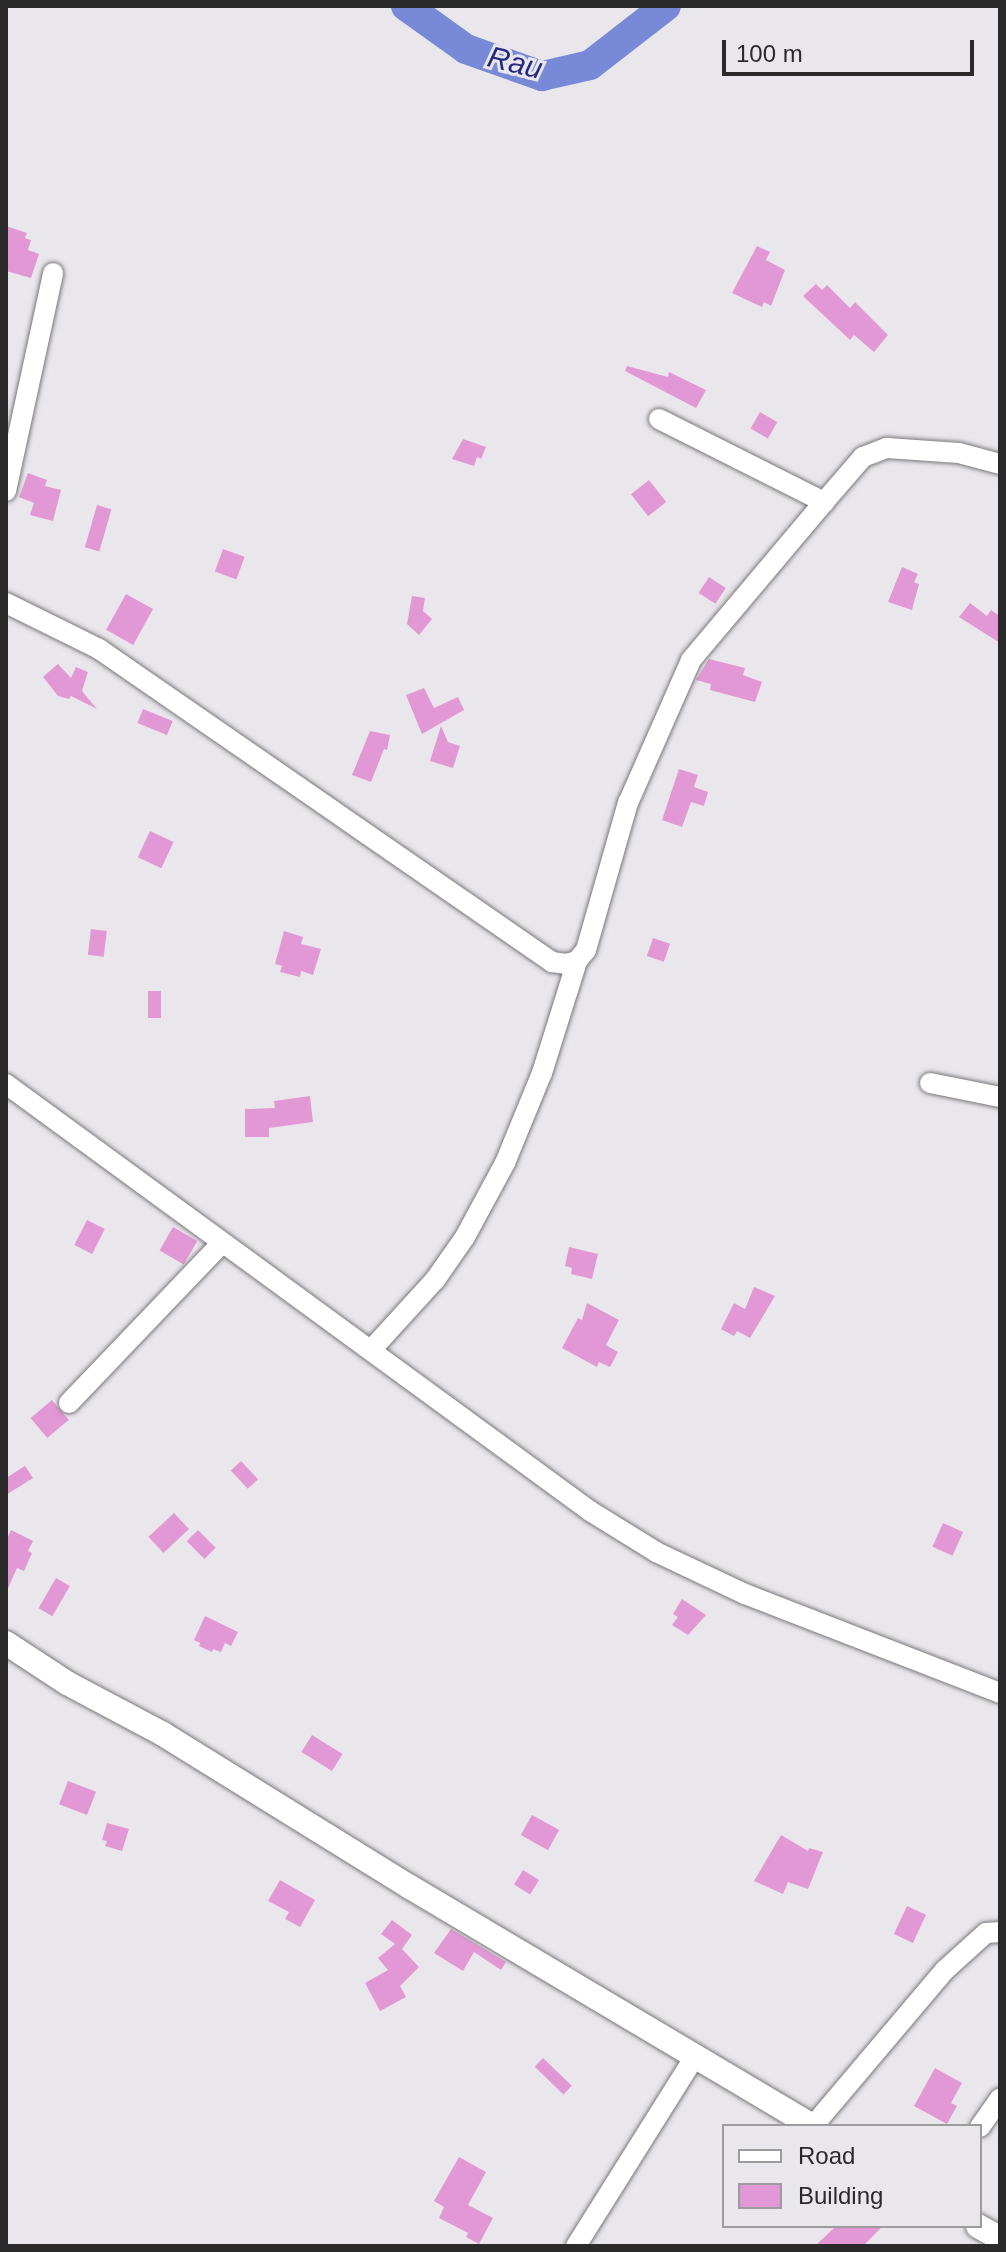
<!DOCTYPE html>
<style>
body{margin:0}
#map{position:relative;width:1006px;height:2252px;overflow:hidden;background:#eae7ec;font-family:Helvetica,sans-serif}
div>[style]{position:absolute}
.river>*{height:30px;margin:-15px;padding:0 15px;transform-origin:15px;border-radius:15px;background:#7889d8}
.building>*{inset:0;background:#e398d6;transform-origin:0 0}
.roads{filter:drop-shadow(0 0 2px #7a787b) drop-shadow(0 0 2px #7a787b)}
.minor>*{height:20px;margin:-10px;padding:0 10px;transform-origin:10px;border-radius:10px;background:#fff}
.tertiary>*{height:24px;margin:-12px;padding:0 12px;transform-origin:12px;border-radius:12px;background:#fff}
span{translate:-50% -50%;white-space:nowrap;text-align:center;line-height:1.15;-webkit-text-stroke:6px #eae7ec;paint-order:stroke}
.water-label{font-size:30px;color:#252884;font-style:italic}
.frame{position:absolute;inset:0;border:8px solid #2b2a2b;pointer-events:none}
.legend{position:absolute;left:722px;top:2124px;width:260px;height:104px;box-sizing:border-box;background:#eae7ec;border:2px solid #9e9b9f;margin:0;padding:10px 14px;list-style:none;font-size:24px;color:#2b2a2b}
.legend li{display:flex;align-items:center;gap:16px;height:40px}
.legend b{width:40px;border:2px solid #9e9b9f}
.scale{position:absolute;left:722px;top:40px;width:252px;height:36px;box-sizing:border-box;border:4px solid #2b2a2b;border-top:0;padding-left:10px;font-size:24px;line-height:28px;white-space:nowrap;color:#2b2a2b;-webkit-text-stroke:6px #eae7ec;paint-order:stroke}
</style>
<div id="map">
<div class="river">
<i style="left:406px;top:6px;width:74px;rotate:35.6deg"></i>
<i style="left:466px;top:49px;width:81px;rotate:19.6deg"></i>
<i style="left:542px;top:76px;width:49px;rotate:-12.9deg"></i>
<i style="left:590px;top:65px;width:96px;rotate:-37.8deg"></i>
</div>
<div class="building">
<i style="clip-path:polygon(6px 226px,27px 233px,25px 238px,31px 240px,28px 250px,39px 254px,31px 278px,6px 271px)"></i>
<i style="clip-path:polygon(757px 246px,770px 252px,766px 260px,785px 270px,771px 306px,764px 302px,762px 307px,732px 293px)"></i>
<i style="clip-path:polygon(816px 284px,822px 290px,827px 285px,850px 308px,855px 302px,888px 335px,874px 352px,854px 335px,850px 340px,803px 296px)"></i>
<i style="clip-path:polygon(627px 366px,668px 377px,669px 372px,706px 390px,696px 408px,625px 371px)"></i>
<i style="left:760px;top:412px;width:20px;height:19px;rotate:30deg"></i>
<i style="clip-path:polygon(463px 439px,486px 447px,481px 459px,477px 457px,474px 466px,452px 459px)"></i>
<i style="clip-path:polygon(28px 473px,47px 480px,45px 486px,61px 490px,53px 521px,30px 515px,34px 503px,19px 497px)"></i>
<i style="left:649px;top:480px;width:28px;height:23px;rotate:52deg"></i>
<i style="left:97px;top:505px;width:15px;height:44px;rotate:16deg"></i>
<i style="left:223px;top:549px;width:23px;height:24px;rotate:20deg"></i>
<i style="clip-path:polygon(902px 567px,918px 574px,914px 582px,919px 584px,912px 610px,888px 602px)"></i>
<i style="left:709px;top:577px;width:20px;height:19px;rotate:33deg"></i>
<i style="left:126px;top:594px;width:31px;height:41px;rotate:29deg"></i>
<i style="clip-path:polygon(412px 596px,425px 598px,423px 611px,432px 619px,419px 635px,407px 624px)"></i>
<i style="clip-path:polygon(970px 603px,987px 616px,991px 610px,1000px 616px,1000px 643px,959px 617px)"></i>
<i style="clip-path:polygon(709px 659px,745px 668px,743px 675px,762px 682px,755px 702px,710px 690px,711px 684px,696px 680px)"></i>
<i style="clip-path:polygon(58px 664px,71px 678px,76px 667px,88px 672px,82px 691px,97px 709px,71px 696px,69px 699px,58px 696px,43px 677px)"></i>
<i style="clip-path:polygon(424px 688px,434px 708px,458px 697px,464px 710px,422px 734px,406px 695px)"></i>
<i style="left:143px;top:709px;width:32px;height:15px;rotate:22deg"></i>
<i style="clip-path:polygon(441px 726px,448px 742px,460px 746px,453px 768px,430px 761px)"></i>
<i style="clip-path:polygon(370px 731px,390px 735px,387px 750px,384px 749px,371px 782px,352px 775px)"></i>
<i style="clip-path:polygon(679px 769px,698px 775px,694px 787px,708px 792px,704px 806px,691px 802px,682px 827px,662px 820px)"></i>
<i style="left:150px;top:831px;width:26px;height:29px;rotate:25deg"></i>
<i style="left:91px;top:929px;width:16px;height:26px;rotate:7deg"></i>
<i style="clip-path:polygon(284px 931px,303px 937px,301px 944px,321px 949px,313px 975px,301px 971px,300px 977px,280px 972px,282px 966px,275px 964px)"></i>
<i style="left:653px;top:938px;width:18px;height:19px;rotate:19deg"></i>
<i style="left:148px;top:991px;width:13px;height:27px"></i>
<i style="clip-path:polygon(310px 1096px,313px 1122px,269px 1128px,269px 1137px,245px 1137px,245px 1109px,275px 1108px,274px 1101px)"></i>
<i style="left:87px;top:1220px;width:20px;height:28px;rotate:27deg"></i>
<i style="left:173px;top:1227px;width:28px;height:27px;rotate:30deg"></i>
<i style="clip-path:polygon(569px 1247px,598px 1254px,592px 1279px,571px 1274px,572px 1268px,565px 1266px)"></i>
<i style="clip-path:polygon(754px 1287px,775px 1296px,750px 1338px,737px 1331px,734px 1336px,721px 1329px,734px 1303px,745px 1309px)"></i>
<i style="clip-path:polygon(587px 1303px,619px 1320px,606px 1345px,618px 1352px,610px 1367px,599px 1362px,597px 1367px,562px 1348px,578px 1318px,582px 1320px)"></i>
<i style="left:52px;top:1400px;width:26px;height:28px;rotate:50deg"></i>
<i style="left:241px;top:1461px;width:25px;height:14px;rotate:47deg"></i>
<i style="clip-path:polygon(25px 1466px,33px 1478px,6px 1495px,6px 1478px)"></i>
<i style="left:174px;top:1513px;width:22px;height:35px;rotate:47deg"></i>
<i style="left:943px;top:1523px;width:22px;height:26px;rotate:24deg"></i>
<i style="clip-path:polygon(11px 1530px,33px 1541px,28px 1551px,32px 1553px,24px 1571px,17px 1568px,6px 1593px,6px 1541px)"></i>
<i style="left:198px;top:1530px;width:25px;height:16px;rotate:45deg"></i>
<i style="left:56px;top:1578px;width:16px;height:35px;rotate:30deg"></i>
<i style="clip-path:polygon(682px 1599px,706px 1615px,688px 1635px,672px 1625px,678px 1617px,673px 1614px)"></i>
<i style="clip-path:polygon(205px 1616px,238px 1632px,231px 1646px,225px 1643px,221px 1652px,213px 1649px,212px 1652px,199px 1646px,200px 1643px,194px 1640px)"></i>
<i style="left:312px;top:1735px;width:36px;height:20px;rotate:32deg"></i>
<i style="left:68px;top:1781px;width:30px;height:25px;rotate:21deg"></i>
<i style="left:532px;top:1815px;width:31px;height:23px;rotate:29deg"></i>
<i style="clip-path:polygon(107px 1823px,129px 1829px,122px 1851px,105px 1846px,107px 1841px,102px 1840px)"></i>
<i style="clip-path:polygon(781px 1835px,808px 1851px,809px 1848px,823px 1852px,808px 1889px,788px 1882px,783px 1894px,754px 1881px)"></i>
<i style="left:523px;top:1870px;width:19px;height:17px;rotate:32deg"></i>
<i style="clip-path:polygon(280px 1880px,315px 1900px,300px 1927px,285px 1919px,289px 1912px,268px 1901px)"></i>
<i style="left:907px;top:1906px;width:21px;height:31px;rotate:25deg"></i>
<i style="clip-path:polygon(392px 1920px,412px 1935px,402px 1949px,419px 1967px,400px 1986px,406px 1997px,380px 2011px,365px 1983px,388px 1970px,378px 1958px,395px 1944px,381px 1934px)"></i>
<i style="clip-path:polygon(451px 1929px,506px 1962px,501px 1970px,474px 1952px,463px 1971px,434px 1953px)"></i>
<i style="left:543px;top:2058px;width:40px;height:12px;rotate:44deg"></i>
<i style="clip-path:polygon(935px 2068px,962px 2083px,951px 2103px,957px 2106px,947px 2124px,914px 2106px)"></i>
<i style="clip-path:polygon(459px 2157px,486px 2172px,468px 2205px,493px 2218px,479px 2244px,466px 2237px,468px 2233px,439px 2218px,444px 2207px,434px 2201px)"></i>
<i style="clip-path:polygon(836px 2226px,883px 2226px,863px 2246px,815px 2246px)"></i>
</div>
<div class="roads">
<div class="minor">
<i style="left:659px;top:419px;width:185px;rotate:26.7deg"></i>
<i style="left:6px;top:491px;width:223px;rotate:-77.8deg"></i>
<i style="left:6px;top:603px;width:104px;rotate:26.3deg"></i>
<i style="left:99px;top:649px;width:551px;rotate:34.64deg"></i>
<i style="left:552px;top:962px;width:14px;rotate:8deg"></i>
<i style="left:566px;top:964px;width:11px;rotate:-15deg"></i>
<i style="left:577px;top:961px;width:14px;rotate:-51deg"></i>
<i style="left:586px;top:950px;width:153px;rotate:-74.1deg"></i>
<i style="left:628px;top:803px;width:156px;rotate:-66.2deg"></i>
<i style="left:691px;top:660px;width:207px;rotate:-49.9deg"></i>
<i style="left:824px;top:502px;width:60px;rotate:-49.1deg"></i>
<i style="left:863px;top:457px;width:26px;rotate:-21deg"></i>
<i style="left:887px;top:448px;width:72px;rotate:4deg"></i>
<i style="left:959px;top:453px;width:42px;rotate:15deg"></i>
<i style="left:930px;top:1083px;width:71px;rotate:11.3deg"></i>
<i style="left:6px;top:1084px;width:723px;rotate:36.17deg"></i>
<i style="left:590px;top:1511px;width:78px;rotate:31.8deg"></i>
<i style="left:656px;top:1552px;width:98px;rotate:25.3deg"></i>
<i style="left:745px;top:1594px;width:274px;rotate:21.2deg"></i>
<i style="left:371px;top:1350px;width:95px;rotate:-47.6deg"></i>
<i style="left:435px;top:1280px;width:52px;rotate:-55.1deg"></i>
<i style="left:465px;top:1237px;width:84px;rotate:-61.6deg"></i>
<i style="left:505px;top:1163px;width:97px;rotate:-67.7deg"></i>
<i style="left:542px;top:1073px;width:117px;rotate:-72.6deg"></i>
<i style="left:69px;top:1403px;width:221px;rotate:-46.3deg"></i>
<i style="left:813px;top:2126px;width:204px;rotate:-49.8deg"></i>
<i style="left:945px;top:1970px;width:55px;rotate:-42.1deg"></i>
<i style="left:986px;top:1933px;width:14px;rotate:-4deg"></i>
<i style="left:980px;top:2127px;width:35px;rotate:-55deg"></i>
<i style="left:576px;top:2246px;width:222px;rotate:-57.9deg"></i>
</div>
<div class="tertiary">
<i style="left:6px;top:1643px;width:73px;rotate:33.3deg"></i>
<i style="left:67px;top:1683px;width:109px;rotate:28deg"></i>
<i style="left:163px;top:1734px;width:291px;rotate:31.8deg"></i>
<i style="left:410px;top:1887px;width:469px;rotate:30.7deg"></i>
<i style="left:978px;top:2226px;width:25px;rotate:29deg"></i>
</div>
</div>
<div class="water-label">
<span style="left:515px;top:63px;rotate:14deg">Rau</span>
</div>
<div class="frame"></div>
<ul class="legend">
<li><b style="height:10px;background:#fff"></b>Road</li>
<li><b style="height:22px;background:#e398d6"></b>Building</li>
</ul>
<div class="scale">100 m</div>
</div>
